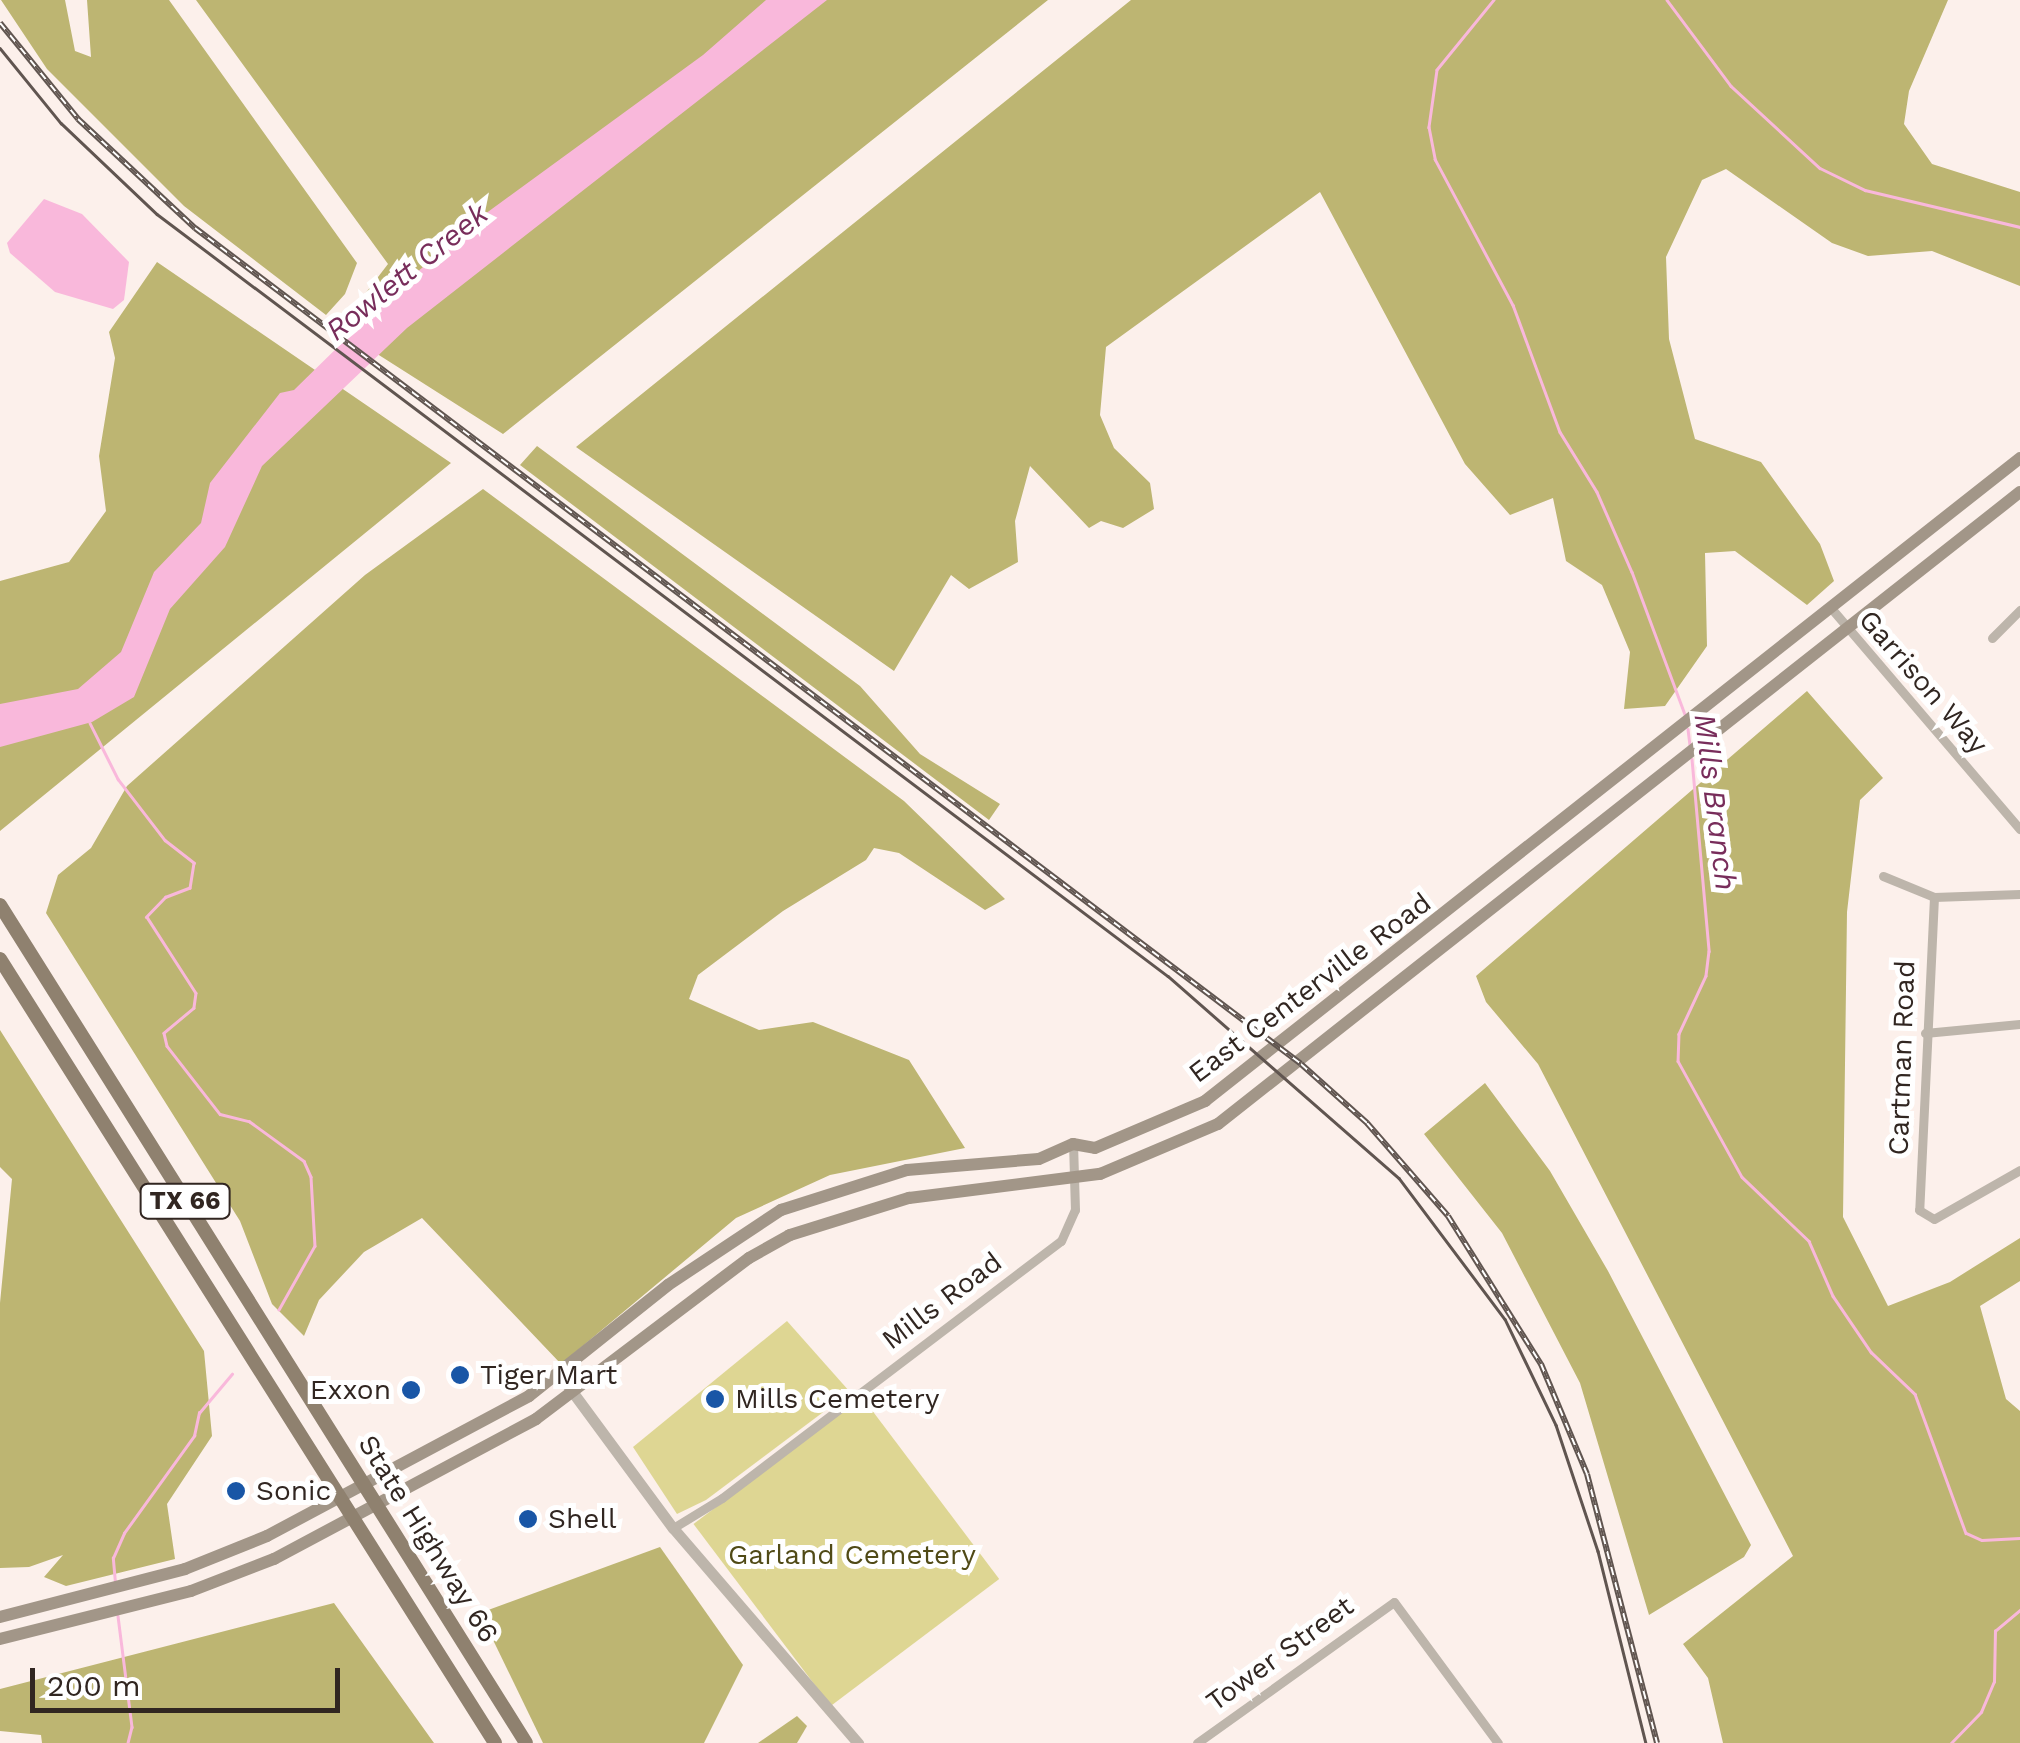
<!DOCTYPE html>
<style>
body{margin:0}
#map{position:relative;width:2020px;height:1743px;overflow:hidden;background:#fcf0eb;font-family:"Work Sans",sans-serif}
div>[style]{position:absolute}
.green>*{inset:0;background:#ded693;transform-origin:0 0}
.forest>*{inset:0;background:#bdb572}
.water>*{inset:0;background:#f9b8db}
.stream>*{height:2.5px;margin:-1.25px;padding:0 1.25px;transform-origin:1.25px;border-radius:1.25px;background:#f9b8db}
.minor>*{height:9px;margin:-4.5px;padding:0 4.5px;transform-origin:4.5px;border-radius:4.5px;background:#bdb5ab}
.tertiary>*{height:11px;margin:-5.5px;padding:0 5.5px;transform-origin:5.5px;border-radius:5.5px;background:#bdb5ab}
.secondary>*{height:12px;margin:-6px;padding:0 6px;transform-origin:6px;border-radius:6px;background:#a29688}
.primary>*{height:14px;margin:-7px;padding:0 7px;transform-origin:7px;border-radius:7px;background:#8f816f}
.tram>*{height:2.5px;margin:-1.25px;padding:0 1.25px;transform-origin:1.25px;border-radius:1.25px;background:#605550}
.rail>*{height:6px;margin-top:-3px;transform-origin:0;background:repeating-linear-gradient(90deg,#fff 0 8px,#605550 0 16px);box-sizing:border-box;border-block:2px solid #605550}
.dots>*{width:28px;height:28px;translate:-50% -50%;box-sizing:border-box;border:5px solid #fff;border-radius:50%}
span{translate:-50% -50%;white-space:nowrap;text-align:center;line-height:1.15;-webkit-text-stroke:10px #fff;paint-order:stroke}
.shield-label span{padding:2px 8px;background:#fff;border:2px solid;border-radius:8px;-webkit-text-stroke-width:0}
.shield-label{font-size:25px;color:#312621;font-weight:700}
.street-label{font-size:28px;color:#312621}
.poi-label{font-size:28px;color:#312621}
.left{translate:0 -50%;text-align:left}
.right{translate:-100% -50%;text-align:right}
.park-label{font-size:28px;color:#504a16}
.water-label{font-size:30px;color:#782d5b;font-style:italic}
.scale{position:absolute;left:30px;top:1668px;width:310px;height:45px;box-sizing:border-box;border:5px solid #312621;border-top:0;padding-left:12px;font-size:30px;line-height:35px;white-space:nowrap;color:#312621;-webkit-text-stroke:8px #fff;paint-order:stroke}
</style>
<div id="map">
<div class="green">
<i style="clip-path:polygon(787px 1321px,850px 1392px,706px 1500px,677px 1514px,633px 1447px)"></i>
<i style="left:862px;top:1397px;width:228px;height:211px;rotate:53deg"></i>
</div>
<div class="forest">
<i style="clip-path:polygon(1px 0,65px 0,75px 51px,91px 57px,87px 0,169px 0,357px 263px,345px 294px,326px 315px,184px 206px,47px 69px)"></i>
<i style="clip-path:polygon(196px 0,1048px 0,503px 434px,338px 329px,388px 264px)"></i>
<i style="clip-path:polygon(1131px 0,1948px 0,1909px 91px,1904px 124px,1932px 164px,2020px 192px,2020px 286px,1932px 251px,1868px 256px,1832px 243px,1726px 169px,1702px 180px,1666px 257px,1669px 339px,1695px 439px,1761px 462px,1820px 544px,1834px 581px,1807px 605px,1735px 551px,1705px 553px,1707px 646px,1665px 706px,1624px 709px,1630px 652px,1602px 585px,1566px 561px,1553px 498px,1510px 515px,1465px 464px,1320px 192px,1106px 347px,1100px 415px,1114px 448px,1150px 483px,1154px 509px,1123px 528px,1101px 521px,1089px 528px,1030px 466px,1015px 521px,1018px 562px,969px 589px,951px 575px,894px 671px,576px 447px)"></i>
<i style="clip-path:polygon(157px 262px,451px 463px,0 831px,0 581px,69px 562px,106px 511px,99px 456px,115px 358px,109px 332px)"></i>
<i style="clip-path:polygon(537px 446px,860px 686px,920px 754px,1000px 804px,989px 820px,520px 465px)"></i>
<i style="clip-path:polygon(483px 489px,904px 801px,1005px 899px,985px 910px,899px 853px,874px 848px,866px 860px,783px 911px,698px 975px,689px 999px,759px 1030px,813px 1022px,909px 1060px,965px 1148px,830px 1175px,736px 1218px,561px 1364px,422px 1218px,364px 1252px,319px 1300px,304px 1336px,272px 1304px,240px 1221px,46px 913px,58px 875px,91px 848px,127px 786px,365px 575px)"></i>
<i style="clip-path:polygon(1807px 691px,1883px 778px,1860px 800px,1847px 912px,1843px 1217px,1888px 1306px,1950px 1282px,2020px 1238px,2020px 1281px,1980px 1306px,2006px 1399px,2020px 1411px,2020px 1743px,1723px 1743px,1708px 1678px,1683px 1644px,1793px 1556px,1538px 1064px,1486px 1002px,1476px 976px)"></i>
<i style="clip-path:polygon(0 1030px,204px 1351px,212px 1436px,167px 1504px,175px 1559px,66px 1586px,44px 1577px,63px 1555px,29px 1567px,0 1568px,0 1303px,12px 1179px,0 1167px)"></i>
<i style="clip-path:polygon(1485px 1083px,1550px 1171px,1608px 1271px,1751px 1545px,1744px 1557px,1649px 1615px,1580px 1383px,1502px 1233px,1424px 1134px)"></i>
<i style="clip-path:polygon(660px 1547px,743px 1665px,704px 1743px,543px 1743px,480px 1613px)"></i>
<i style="clip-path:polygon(334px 1603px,434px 1743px,42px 1743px,41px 1735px,0 1731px,0 1689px)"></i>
<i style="clip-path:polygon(797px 1716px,807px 1726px,797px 1743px,758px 1743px)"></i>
</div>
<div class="water">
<i style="clip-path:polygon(766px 0,827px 0,407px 328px,262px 466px,225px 547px,170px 609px,134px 697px,92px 722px,0 747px,0 704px,78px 689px,121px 652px,154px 572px,201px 523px,210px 483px,280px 393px,294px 390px,395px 291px,485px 214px,703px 55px)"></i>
<i style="clip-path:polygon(44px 199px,82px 214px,129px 262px,124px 300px,113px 309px,55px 292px,10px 253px,7px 243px)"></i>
</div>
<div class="stream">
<i style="left:1494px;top:0;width:90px;rotate:129.2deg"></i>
<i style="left:1437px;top:70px;width:58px;rotate:98deg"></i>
<i style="left:1429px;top:127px;width:33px;rotate:79deg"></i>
<i style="left:1435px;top:159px;width:166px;rotate:61.9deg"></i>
<i style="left:1513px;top:305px;width:135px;rotate:69.7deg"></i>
<i style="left:1560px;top:432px;width:70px;rotate:58.3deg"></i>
<i style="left:1597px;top:492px;width:87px;rotate:66.4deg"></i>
<i style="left:1632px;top:572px;width:155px;rotate:69.6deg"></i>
<i style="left:1667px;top:0;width:107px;rotate:53.3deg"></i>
<i style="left:1731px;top:86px;width:121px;rotate:42.7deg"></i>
<i style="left:1820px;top:168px;width:50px;rotate:26.1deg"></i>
<i style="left:1865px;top:190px;width:159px;rotate:13.4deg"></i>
<i style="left:90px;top:723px;width:63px;rotate:63.4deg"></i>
<i style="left:118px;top:779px;width:77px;rotate:52.4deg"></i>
<i style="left:165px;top:840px;width:37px;rotate:38deg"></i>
<i style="left:194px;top:863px;width:25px;rotate:99deg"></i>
<i style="left:190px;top:888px;width:26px;rotate:159deg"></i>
<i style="left:166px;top:897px;width:28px;rotate:134deg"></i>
<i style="left:147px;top:917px;width:90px;rotate:57.2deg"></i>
<i style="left:196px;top:993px;width:15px;rotate:98deg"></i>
<i style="left:194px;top:1008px;width:39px;rotate:140deg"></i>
<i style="left:164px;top:1033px;width:13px;rotate:77deg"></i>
<i style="left:167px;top:1046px;width:86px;rotate:52.1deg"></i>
<i style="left:220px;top:1114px;width:30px;rotate:14deg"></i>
<i style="left:249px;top:1121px;width:68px;rotate:36deg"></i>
<i style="left:304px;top:1161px;width:17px;rotate:66deg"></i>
<i style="left:311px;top:1177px;width:69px;rotate:86.7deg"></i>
<i style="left:315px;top:1246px;width:73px;rotate:119.4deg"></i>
<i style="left:1688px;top:729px;width:17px;rotate:83deg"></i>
<i style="left:1692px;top:759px;width:193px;rotate:84.9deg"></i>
<i style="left:1709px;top:951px;width:25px;rotate:97deg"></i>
<i style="left:1706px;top:976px;width:64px;rotate:115deg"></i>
<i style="left:1679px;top:1034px;width:27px;rotate:92deg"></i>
<i style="left:1678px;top:1061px;width:132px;rotate:61.1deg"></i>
<i style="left:1742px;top:1177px;width:93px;rotate:43.7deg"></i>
<i style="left:1809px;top:1241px;width:60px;rotate:66.4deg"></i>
<i style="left:1833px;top:1296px;width:68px;rotate:55.8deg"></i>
<i style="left:1871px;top:1352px;width:61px;rotate:43.7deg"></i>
<i style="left:1915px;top:1394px;width:148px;rotate:69.9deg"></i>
<i style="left:1966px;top:1533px;width:17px;rotate:24deg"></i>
<i style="left:1982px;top:1540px;width:38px;rotate:-3deg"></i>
<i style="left:115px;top:1583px;width:25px;rotate:-95deg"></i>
<i style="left:113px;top:1558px;width:27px;rotate:-66deg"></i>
<i style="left:124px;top:1533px;width:120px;rotate:-54.2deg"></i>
<i style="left:194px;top:1436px;width:24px;rotate:-78deg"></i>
<i style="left:199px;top:1413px;width:51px;rotate:-49.8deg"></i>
<i style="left:118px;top:1616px;width:112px;rotate:82.8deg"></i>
<i style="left:132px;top:1727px;width:16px;rotate:104deg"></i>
<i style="left:1951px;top:1743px;width:43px;rotate:-45.9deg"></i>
<i style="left:1981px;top:1712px;width:33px;rotate:-67deg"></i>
<i style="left:1994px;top:1682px;width:51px;rotate:-88.9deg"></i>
<i style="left:1995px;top:1631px;width:33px;rotate:-40deg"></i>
</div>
<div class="minor">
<i style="left:1831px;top:608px;width:291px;rotate:49.5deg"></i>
<i style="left:1992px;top:638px;width:40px;rotate:-45deg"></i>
<i style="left:1883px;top:876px;width:55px;rotate:22.4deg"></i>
<i style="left:1934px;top:897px;width:86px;rotate:-2deg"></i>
<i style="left:1934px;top:897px;width:313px;rotate:92.7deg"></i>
<i style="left:1919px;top:1210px;width:17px;rotate:31deg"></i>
<i style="left:1934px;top:1219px;width:99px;rotate:-29.7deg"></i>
<i style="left:1925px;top:1033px;width:95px;rotate:-5.4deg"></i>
<i style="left:673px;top:1528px;width:57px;rotate:-31.5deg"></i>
<i style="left:722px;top:1498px;width:425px;rotate:-37.2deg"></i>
<i style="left:1061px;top:1241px;width:34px;rotate:-66deg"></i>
<i style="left:1075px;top:1210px;width:66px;rotate:-91.7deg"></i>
<i style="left:1197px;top:1743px;width:242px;rotate:-35.6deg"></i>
<i style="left:1394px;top:1602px;width:175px;rotate:53.6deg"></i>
</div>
<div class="tertiary">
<i style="left:560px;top:1375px;width:190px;rotate:53.6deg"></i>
<i style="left:673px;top:1528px;width:284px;rotate:49.3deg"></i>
</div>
<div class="secondary">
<i style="left:0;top:1617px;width:191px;rotate:-14.5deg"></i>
<i style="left:185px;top:1569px;width:88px;rotate:-21.9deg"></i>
<i style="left:267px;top:1536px;width:297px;rotate:-28.1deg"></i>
<i style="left:529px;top:1396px;width:178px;rotate:-38.6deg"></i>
<i style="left:668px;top:1285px;width:136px;rotate:-33.6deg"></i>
<i style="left:781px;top:1210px;width:132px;rotate:-17.6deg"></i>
<i style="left:907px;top:1170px;width:132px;rotate:-4.8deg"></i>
<i style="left:1039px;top:1159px;width:37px;rotate:-24deg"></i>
<i style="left:1073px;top:1144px;width:22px;rotate:10deg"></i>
<i style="left:1095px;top:1148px;width:120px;rotate:-23.1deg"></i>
<i style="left:1205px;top:1101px;width:1038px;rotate:-38.27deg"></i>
<i style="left:0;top:1639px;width:197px;rotate:-14.1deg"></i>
<i style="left:191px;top:1591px;width:89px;rotate:-21.1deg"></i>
<i style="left:274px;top:1559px;width:297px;rotate:-28.1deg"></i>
<i style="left:536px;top:1419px;width:267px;rotate:-37.1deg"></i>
<i style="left:749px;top:1258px;width:47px;rotate:-29.3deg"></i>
<i style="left:790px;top:1235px;width:125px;rotate:-17.3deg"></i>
<i style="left:909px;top:1198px;width:193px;rotate:-7.2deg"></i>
<i style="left:1100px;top:1174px;width:128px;rotate:-23deg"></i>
<i style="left:1218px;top:1124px;width:1021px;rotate:-38.24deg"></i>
</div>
<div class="primary">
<i style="left:0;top:905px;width:989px;rotate:57.88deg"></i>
<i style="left:0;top:959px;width:927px;rotate:57.73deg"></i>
</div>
<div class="tram">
<i style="left:0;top:48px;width:97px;rotate:50.9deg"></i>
<i style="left:61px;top:123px;width:132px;rotate:43.5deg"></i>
<i style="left:157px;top:214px;width:1266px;rotate:37.01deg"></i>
<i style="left:1168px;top:976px;width:307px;rotate:41.2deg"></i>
<i style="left:1399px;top:1178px;width:176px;rotate:53.1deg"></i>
<i style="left:1505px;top:1319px;width:118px;rotate:64.3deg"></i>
<i style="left:1556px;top:1425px;width:133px;rotate:71.6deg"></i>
<i style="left:1598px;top:1551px;width:198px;rotate:76deg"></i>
</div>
<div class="rail">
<i style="left:0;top:23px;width:124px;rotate:50.9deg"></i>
<i style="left:78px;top:119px;width:160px;rotate:43deg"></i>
<i style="left:195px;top:228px;width:1386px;rotate:37.08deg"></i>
<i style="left:1301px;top:1064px;width:89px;rotate:41.8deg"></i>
<i style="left:1367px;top:1123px;width:123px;rotate:48.9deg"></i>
<i style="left:1448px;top:1216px;width:175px;rotate:57.9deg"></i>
<i style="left:1541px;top:1364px;width:119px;rotate:67.3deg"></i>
<i style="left:1587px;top:1474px;width:278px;rotate:75.4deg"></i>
</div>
<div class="dots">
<i style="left:460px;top:1375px;background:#1956a6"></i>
<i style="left:411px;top:1390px;background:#1956a6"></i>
<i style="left:715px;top:1399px;background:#1956a6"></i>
<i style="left:236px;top:1491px;background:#1956a6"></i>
<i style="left:528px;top:1519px;background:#1956a6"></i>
</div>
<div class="shield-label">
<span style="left:185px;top:1201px">TX 66</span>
</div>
<div class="street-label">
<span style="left:1923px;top:682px;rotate:49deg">Garrison Way</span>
<span style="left:1310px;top:988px;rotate:-37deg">East Centerville Road</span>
<span style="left:1902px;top:1058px;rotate:-88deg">Cartman Road</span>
<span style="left:942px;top:1301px;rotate:-37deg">Mills Road</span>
<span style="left:428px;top:1539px;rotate:58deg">State Highway 66</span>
<span style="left:1280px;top:1654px;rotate:-36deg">Tower Street</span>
</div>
<div class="poi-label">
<span class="left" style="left:480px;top:1375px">Tiger Mart</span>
<span class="right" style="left:391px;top:1390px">Exxon</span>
<span class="left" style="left:735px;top:1399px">Mills Cemetery</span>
<span class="left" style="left:256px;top:1491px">Sonic</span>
<span class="left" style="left:548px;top:1519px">Shell</span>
</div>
<div class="park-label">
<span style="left:852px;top:1555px">Garland Cemetery</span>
</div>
<div class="water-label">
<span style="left:407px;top:272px;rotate:-39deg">Rowlett Creek</span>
<span style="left:1715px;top:802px;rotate:83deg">Mills Branch</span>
</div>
<div class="scale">200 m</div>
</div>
